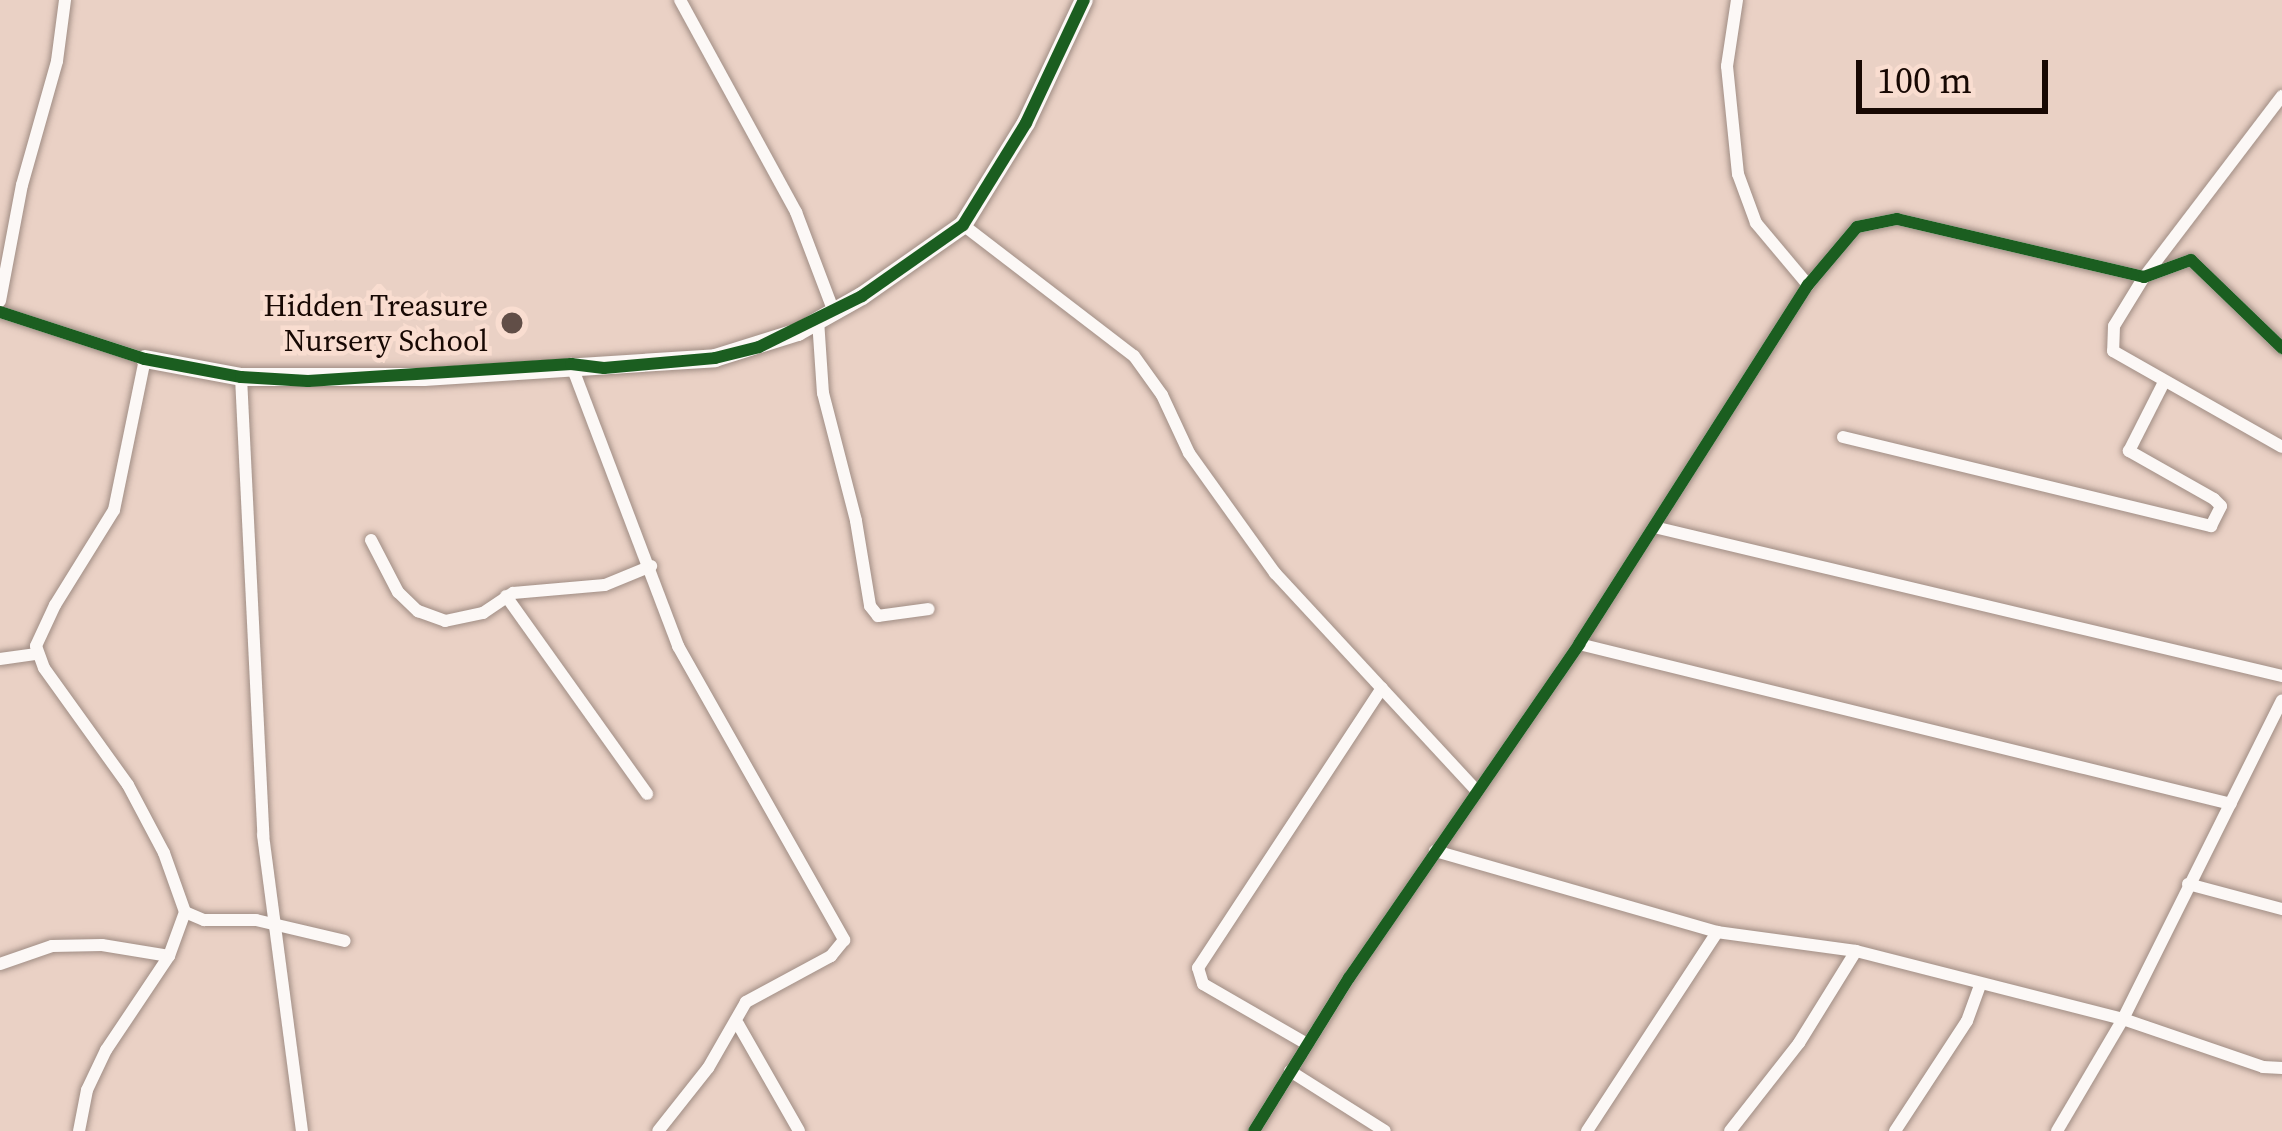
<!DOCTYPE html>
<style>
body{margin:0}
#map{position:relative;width:2282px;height:1131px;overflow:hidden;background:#ead1c5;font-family:"Source Serif 4",serif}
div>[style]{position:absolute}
.roads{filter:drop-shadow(0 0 3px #a08d84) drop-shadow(0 0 3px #a08d84)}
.street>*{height:12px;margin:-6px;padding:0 6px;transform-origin:6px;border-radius:6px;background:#fcf8f6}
.secondary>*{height:18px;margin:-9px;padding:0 9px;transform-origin:9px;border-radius:9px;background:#fcf8f6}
.cycleway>*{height:12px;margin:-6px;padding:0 6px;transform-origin:6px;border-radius:6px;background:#1b5e20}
.dots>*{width:33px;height:33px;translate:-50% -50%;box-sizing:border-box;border:6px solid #f9ddd0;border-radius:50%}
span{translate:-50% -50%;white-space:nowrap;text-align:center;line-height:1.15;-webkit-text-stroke:9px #f9ddd0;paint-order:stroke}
.poi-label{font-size:30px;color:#170803}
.right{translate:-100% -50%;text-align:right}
.scale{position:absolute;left:1856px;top:60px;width:192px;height:54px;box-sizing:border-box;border:6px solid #170803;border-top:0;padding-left:15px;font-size:36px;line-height:42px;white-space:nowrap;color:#170803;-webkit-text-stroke:9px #f9ddd0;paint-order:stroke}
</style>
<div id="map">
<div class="roads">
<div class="street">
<i style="left:680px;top:0;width:242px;rotate:61.3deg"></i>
<i style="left:796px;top:212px;width:107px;rotate:69.2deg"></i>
<i style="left:1737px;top:0;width:67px;rotate:98.6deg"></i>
<i style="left:1727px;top:66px;width:109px;rotate:84.2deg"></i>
<i style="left:1738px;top:174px;width:52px;rotate:69.8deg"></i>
<i style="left:1756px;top:223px;width:81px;rotate:50deg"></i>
<i style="left:2282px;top:96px;width:228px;rotate:127.3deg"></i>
<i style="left:2144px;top:277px;width:57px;rotate:121.5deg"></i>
<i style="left:2114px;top:326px;width:25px;rotate:92deg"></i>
<i style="left:2113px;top:351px;width:194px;rotate:29.6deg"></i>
<i style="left:963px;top:225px;width:215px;rotate:37.5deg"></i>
<i style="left:1134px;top:356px;width:48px;rotate:54.3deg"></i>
<i style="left:1162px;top:395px;width:64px;rotate:65deg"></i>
<i style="left:1189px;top:453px;width:148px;rotate:54.4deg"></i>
<i style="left:1275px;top:573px;width:296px;rotate:47.2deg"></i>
<i style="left:0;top:301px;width:118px;rotate:-79.3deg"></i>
<i style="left:22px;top:185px;width:129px;rotate:-74.2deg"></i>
<i style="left:57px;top:61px;width:62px;rotate:-82.5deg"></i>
<i style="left:0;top:312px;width:152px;rotate:18deg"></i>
<i style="left:145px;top:359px;width:154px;rotate:101.6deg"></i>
<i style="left:114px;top:510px;width:112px;rotate:121.8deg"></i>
<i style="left:55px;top:605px;width:45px;rotate:114.9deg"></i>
<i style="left:36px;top:646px;width:23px;rotate:70deg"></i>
<i style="left:44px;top:668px;width:144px;rotate:54.3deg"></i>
<i style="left:128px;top:785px;width:77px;rotate:62.1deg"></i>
<i style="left:164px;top:853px;width:63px;rotate:70.4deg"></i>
<i style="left:185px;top:912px;width:47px;rotate:110deg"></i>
<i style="left:169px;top:956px;width:113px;rotate:123.8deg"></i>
<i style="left:106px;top:1050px;width:44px;rotate:115.4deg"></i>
<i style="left:87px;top:1090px;width:42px;rotate:101deg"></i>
<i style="left:818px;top:320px;width:73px;rotate:86.1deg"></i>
<i style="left:823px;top:393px;width:132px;rotate:75.5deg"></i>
<i style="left:856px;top:521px;width:86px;rotate:80.6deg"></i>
<i style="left:870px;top:606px;width:13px;rotate:51deg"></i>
<i style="left:878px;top:616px;width:51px;rotate:-7.8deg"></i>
<i style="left:571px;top:364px;width:302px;rotate:69.2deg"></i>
<i style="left:678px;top:646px;width:338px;rotate:60.5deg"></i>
<i style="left:844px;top:940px;width:21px;rotate:129deg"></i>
<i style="left:831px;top:956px;width:97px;rotate:151.6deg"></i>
<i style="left:746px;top:1002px;width:76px;rotate:119.9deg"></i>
<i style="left:708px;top:1068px;width:80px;rotate:128.4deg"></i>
<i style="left:241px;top:377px;width:459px;rotate:87.2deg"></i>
<i style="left:263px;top:835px;width:299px;rotate:82.5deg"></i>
<i style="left:1843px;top:437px;width:379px;rotate:13.6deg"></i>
<i style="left:2211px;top:526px;width:22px;rotate:-63deg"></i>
<i style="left:2221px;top:506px;width:10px;rotate:-135deg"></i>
<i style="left:2214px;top:499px;width:98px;rotate:-150.5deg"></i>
<i style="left:2129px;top:451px;width:77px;rotate:-63.1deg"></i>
<i style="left:1654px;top:527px;width:645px;rotate:13.35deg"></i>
<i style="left:371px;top:540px;width:59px;rotate:62.6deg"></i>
<i style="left:398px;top:592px;width:28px;rotate:44deg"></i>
<i style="left:418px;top:611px;width:29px;rotate:20deg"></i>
<i style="left:445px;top:621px;width:39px;rotate:-12deg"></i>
<i style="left:483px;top:613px;width:36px;rotate:-34deg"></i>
<i style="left:513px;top:593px;width:92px;rotate:-5deg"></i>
<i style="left:605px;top:585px;width:50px;rotate:-22.4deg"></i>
<i style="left:506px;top:596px;width:243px;rotate:54.5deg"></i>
<i style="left:1579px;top:644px;width:671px;rotate:13.79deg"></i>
<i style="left:0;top:659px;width:37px;rotate:-8deg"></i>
<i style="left:1435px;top:851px;width:293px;rotate:16deg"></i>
<i style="left:1717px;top:932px;width:140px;rotate:7.8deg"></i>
<i style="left:1856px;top:951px;width:276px;rotate:14.3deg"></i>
<i style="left:2123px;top:1019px;width:148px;rotate:18.9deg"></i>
<i style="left:2263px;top:1067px;width:19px;rotate:3deg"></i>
<i style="left:2188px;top:884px;width:97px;rotate:14.9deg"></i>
<i style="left:185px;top:912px;width:21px;rotate:23deg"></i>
<i style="left:204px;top:920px;width:52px"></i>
<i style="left:256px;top:920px;width:91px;rotate:13.3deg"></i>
<i style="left:0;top:964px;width:55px;rotate:-19.1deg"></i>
<i style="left:52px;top:946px;width:50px;rotate:-1.1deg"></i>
<i style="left:102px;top:945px;width:68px;rotate:9.3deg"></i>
<i style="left:738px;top:1024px;width:123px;rotate:60.3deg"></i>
<i style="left:1307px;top:1044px;width:120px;rotate:-150deg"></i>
<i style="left:1203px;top:984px;width:17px;rotate:-107deg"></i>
<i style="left:1198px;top:968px;width:335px;rotate:-56.7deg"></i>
<i style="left:1290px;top:1071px;width:112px;rotate:32.3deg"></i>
<i style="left:1254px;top:1131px;width:180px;rotate:-58.2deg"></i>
<i style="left:1349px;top:978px;width:406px;rotate:-55.4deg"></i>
<i style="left:1579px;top:644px;width:426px;rotate:-57.5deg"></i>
<i style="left:1808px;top:285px;width:76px;rotate:-49.8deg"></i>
<i style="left:1857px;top:227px;width:41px;rotate:-11.3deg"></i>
<i style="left:1897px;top:219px;width:254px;rotate:13.2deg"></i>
<i style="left:2144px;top:277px;width:50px;rotate:-19.9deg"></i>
<i style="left:2191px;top:260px;width:127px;rotate:44deg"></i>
<i style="left:1587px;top:1131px;width:238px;rotate:-56.8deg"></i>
<i style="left:1730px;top:1131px;width:112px;rotate:-51.9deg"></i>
<i style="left:1799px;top:1043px;width:108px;rotate:-58.2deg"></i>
<i style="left:1895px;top:1131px;width:131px;rotate:-56.8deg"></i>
<i style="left:1967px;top:1021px;width:37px;rotate:-70deg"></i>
<i style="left:2057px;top:1131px;width:130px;rotate:-59.5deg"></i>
<i style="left:2123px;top:1019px;width:356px;rotate:-63.5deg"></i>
</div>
<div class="secondary">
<i style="left:145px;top:359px;width:98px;rotate:10.6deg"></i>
<i style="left:241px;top:377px;width:183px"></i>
<i style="left:424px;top:377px;width:292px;rotate:-3.7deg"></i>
<i style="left:715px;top:358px;width:87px;rotate:-17.4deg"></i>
<i style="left:798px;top:332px;width:73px;rotate:-29.4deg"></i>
<i style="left:862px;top:296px;width:123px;rotate:-35.1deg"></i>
<i style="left:963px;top:225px;width:120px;rotate:-58.3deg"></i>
<i style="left:1026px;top:123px;width:136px;rotate:-64.8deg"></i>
</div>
</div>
<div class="cycleway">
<i style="left:0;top:312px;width:152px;rotate:18deg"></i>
<i style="left:145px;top:359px;width:98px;rotate:10.6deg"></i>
<i style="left:241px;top:377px;width:67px;rotate:3.4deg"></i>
<i style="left:308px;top:381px;width:264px;rotate:-3.7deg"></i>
<i style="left:571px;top:364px;width:33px;rotate:7deg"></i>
<i style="left:604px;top:368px;width:111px;rotate:-5.1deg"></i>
<i style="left:715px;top:358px;width:45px;rotate:-14deg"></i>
<i style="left:759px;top:347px;width:115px;rotate:-26.3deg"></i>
<i style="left:862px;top:296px;width:123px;rotate:-35.1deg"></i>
<i style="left:963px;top:225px;width:120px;rotate:-58.3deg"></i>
<i style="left:1026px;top:123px;width:136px;rotate:-64.8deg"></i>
<i style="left:1254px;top:1131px;width:180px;rotate:-58.2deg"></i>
<i style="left:1349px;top:978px;width:406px;rotate:-55.4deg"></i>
<i style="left:1579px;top:644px;width:426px;rotate:-57.5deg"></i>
<i style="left:1808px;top:285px;width:76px;rotate:-49.8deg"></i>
<i style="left:1857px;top:227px;width:41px;rotate:-11.3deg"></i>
<i style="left:1897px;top:219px;width:254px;rotate:13.2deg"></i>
<i style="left:2144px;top:277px;width:50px;rotate:-19.9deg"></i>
<i style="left:2191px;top:260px;width:127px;rotate:44deg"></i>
</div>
<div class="dots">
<i style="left:512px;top:323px;background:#614e47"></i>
</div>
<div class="poi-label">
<span class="right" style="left:488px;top:323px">Hidden Treasure<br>Nursery School</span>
</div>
<div class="scale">100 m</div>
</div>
